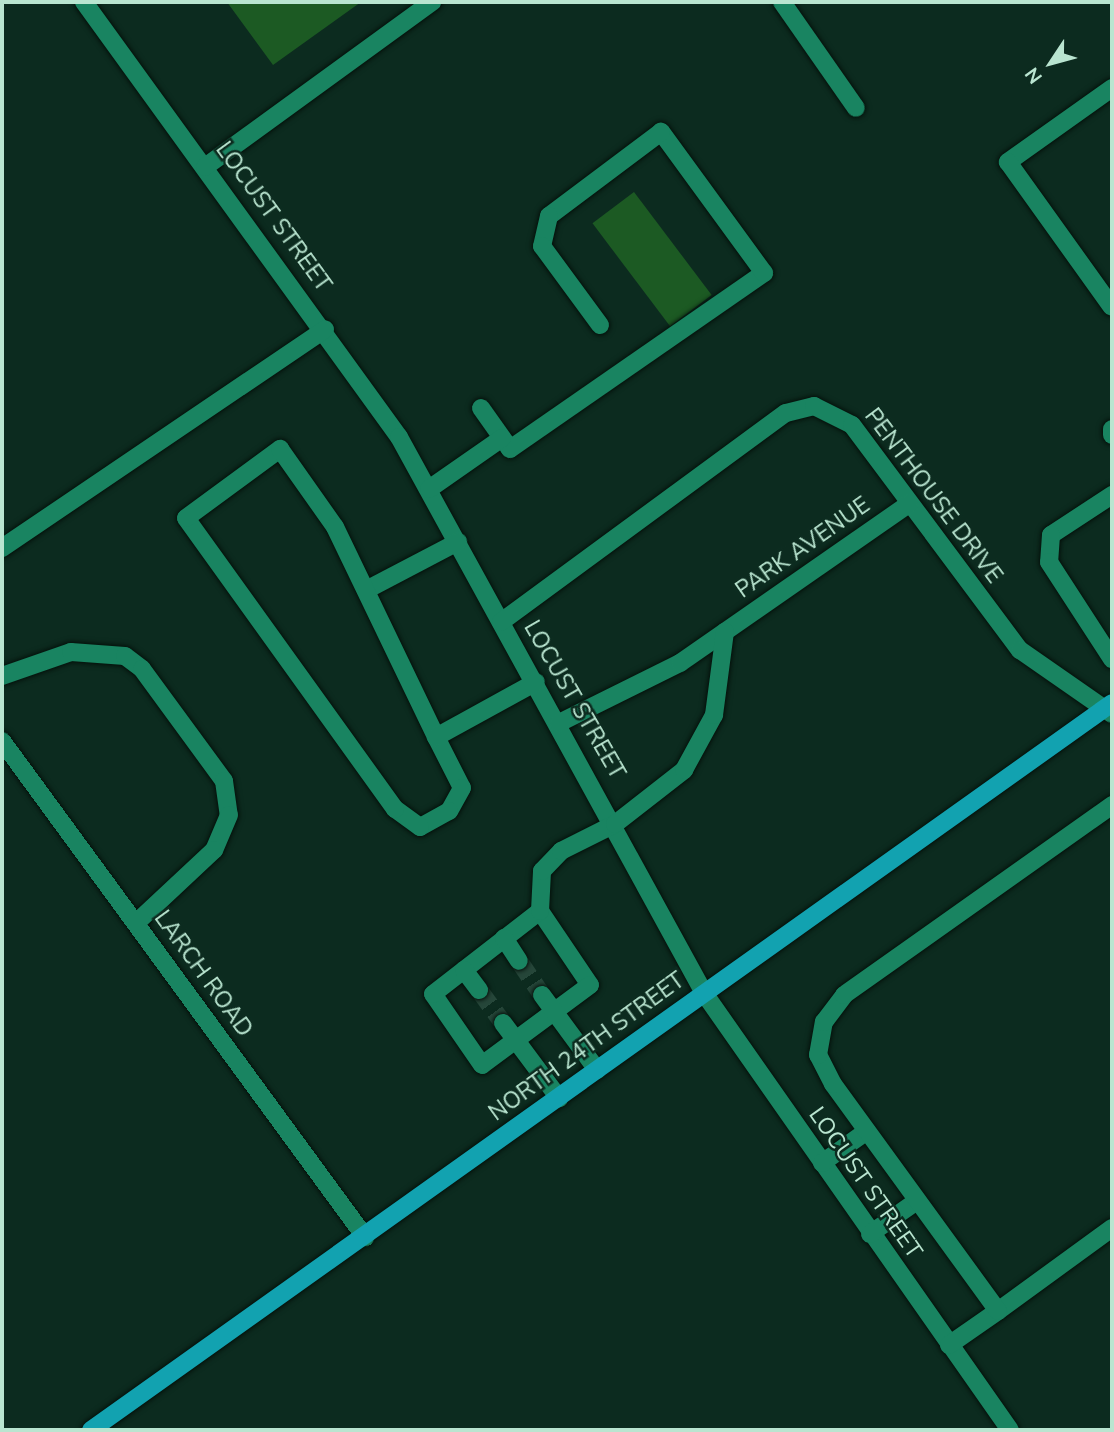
<!DOCTYPE html>
<style>
body{margin:0}
#map{position:relative;width:1114px;height:1432px;overflow:hidden;background:#0c2b1f;font-family:"Nunito Sans",sans-serif}
div>[style]{position:absolute}
.building>*{inset:0;background:#1c5a23;transform-origin:0 0}
.minor-tunnel>*{height:18px;margin-top:-9px;transform-origin:0;background:repeating-linear-gradient(90deg,#26473a 0 18px,transparent 0 27px)}
.roads{filter:drop-shadow(0 0 2px #05110b) drop-shadow(0 0 2px #05110b)}
.minor>*{height:18px;margin:-9px;padding:0 9px;transform-origin:9px;border-radius:9px;background:#198461}
.major>*{height:18px;margin:-9px;padding:0 9px;transform-origin:9px;border-radius:9px;background:#12a2b0}
span{translate:-50% -50%;white-space:nowrap;text-align:center;line-height:1.15;-webkit-text-stroke:5px #0c2b1f;paint-order:stroke}
.street-label{font-size:23px;color:#b9e5d0}
.frame{position:absolute;inset:0;border:4px solid #b9e5d0;pointer-events:none}
.north{position:absolute;left:1016px;top:28px;width:70px;height:70px;-webkit-text-stroke:5px #0c2b1f;paint-order:stroke;rotate:234deg;font-size:19px;font-weight:700;line-height:28px;text-align:center;color:#b9e5d0}
.north::after{content:'';display:block;margin:auto;width:24px;height:32px;background:#b9e5d0;clip-path:polygon(50% 0,100% 100%,50% 72%,0 100%)}
</style>
<div id="map">
<div class="building">
<i style="clip-path:polygon(227px 2px,361px 2px,273px 65px)"></i>
<i style="left:634px;top:192px;width:129px;height:52px;rotate:53deg"></i>
</div>
<div class="minor-tunnel">
<i style="left:519px;top:961px;width:41px;rotate:55.9deg"></i>
<i style="left:479px;top:990px;width:41px;rotate:54deg"></i>
</div>
<div class="roads">
<div class="minor">
<i style="left:84px;top:2px;width:537px;rotate:54.09deg"></i>
<i style="left:399px;top:437px;width:634px;rotate:61.25deg"></i>
<i style="left:704px;top:993px;width:533px;rotate:55deg"></i>
<i style="left:782px;top:2px;width:129px;rotate:55.1deg"></i>
<i style="left:1112px;top:88px;width:128px;rotate:144.6deg"></i>
<i style="left:1008px;top:162px;width:178px;rotate:54.4deg"></i>
<i style="left:205px;top:167px;width:281px;rotate:-36deg"></i>
<i style="left:481px;top:408px;width:50px;rotate:54.7deg"></i>
<i style="left:510px;top:449px;width:309px;rotate:-34.7deg"></i>
<i style="left:764px;top:273px;width:175px;rotate:-126.1deg"></i>
<i style="left:661px;top:132px;width:140px;rotate:143.1deg"></i>
<i style="left:549px;top:216px;width:31px;rotate:103deg"></i>
<i style="left:542px;top:246px;width:98px;rotate:53.7deg"></i>
<i style="left:1112px;top:429px;width:6px;rotate:90deg"></i>
<i style="left:429px;top:489px;width:89px;rotate:-34.9deg"></i>
<i style="left:1112px;top:495px;width:73px;rotate:146.7deg"></i>
<i style="left:1051px;top:535px;width:27px;rotate:94deg"></i>
<i style="left:1049px;top:562px;width:116px;rotate:57deg"></i>
<i style="left:2px;top:548px;width:390px;rotate:-34.1deg"></i>
<i style="left:366px;top:590px;width:104px;rotate:-27.6deg"></i>
<i style="left:501px;top:622px;width:353px;rotate:-36.3deg"></i>
<i style="left:786px;top:413px;width:29px;rotate:-14deg"></i>
<i style="left:814px;top:406px;width:42px;rotate:26.6deg"></i>
<i style="left:852px;top:425px;width:281px;rotate:53.3deg"></i>
<i style="left:1020px;top:650px;width:112px;rotate:34.8deg"></i>
<i style="left:2px;top:676px;width:73px;rotate:-19.2deg"></i>
<i style="left:71px;top:652px;width:54px;rotate:4.2deg"></i>
<i style="left:125px;top:656px;width:21px;rotate:37deg"></i>
<i style="left:142px;top:669px;width:139px;rotate:53.8deg"></i>
<i style="left:224px;top:781px;width:34px;rotate:82deg"></i>
<i style="left:229px;top:815px;width:38px;rotate:113deg"></i>
<i style="left:214px;top:850px;width:107px;rotate:136.9deg"></i>
<i style="left:559px;top:723px;width:135px;rotate:-26.4deg"></i>
<i style="left:680px;top:663px;width:279px;rotate:-34.8deg"></i>
<i style="left:436px;top:737px;width:57px;rotate:63deg"></i>
<i style="left:462px;top:788px;width:26px;rotate:119deg"></i>
<i style="left:449px;top:811px;width:33px;rotate:151deg"></i>
<i style="left:420px;top:827px;width:31px;rotate:-144deg"></i>
<i style="left:395px;top:809px;width:358px;rotate:-125.7deg"></i>
<i style="left:186px;top:518px;width:117px;rotate:-36.3deg"></i>
<i style="left:280px;top:449px;width:95px;rotate:54.8deg"></i>
<i style="left:335px;top:527px;width:233px;rotate:64.3deg"></i>
<i style="left:436px;top:737px;width:114px;rotate:-28.8deg"></i>
<i style="left:2px;top:741px;width:615px;rotate:53.8deg"></i>
<i style="left:540px;top:911px;width:89px;rotate:56deg"></i>
<i style="left:590px;top:985px;width:134px;rotate:143.5deg"></i>
<i style="left:482px;top:1065px;width:86px;rotate:-124.6deg"></i>
<i style="left:433px;top:994px;width:135px;rotate:-37.8deg"></i>
<i style="left:540px;top:911px;width:40px;rotate:-87.1deg"></i>
<i style="left:542px;top:871px;width:28px;rotate:-46deg"></i>
<i style="left:561px;top:851px;width:60px;rotate:-26.6deg"></i>
<i style="left:615px;top:824px;width:88px;rotate:-38deg"></i>
<i style="left:684px;top:770px;width:63px;rotate:-61.4deg"></i>
<i style="left:714px;top:715px;width:84px;rotate:-82.5deg"></i>
<i style="left:504px;top:938px;width:27px;rotate:57deg"></i>
<i style="left:464px;top:970px;width:25px;rotate:53deg"></i>
<i style="left:542px;top:995px;width:93px;rotate:53.7deg"></i>
<i style="left:503px;top:1023px;width:94px;rotate:53.3deg"></i>
<i style="left:822px;top:1163px;width:55px;rotate:-35.4deg"></i>
<i style="left:870px;top:1234px;width:57px;rotate:-35.1deg"></i>
<i style="left:998px;top:1311px;width:141px;rotate:-36.1deg"></i>
<i style="left:949px;top:1345px;width:60px;rotate:-34.8deg"></i>
<i style="left:998px;top:1311px;width:281px;rotate:-126deg"></i>
<i style="left:833px;top:1084px;width:33px;rotate:-117deg"></i>
<i style="left:818px;top:1055px;width:34px;rotate:-80deg"></i>
<i style="left:824px;top:1022px;width:34px;rotate:-53deg"></i>
<i style="left:844px;top:995px;width:329px;rotate:-35.3deg"></i>
</div>
<div class="major">
<i style="left:91px;top:1430px;width:1253px;rotate:-35.45deg"></i>
</div>
</div>
<div class="street-label">
<span style="left:273px;top:217px;rotate:54deg">LOCUST STREET</span>
<span style="left:933px;top:496px;rotate:53deg">PENTHOUSE DRIVE</span>
<span style="left:803px;top:548px;rotate:-35deg">PARK AVENUE</span>
<span style="left:574px;top:700px;rotate:60deg">LOCUST STREET</span>
<span style="left:203px;top:974px;rotate:54deg">LARCH ROAD</span>
<span style="left:587px;top:1047px;rotate:-36deg">NORTH 24TH STREET</span>
<span style="left:865px;top:1183px;rotate:55deg">LOCUST STREET</span>
</div>
<div class="frame"></div>
<div class="north">N</div>
</div>
